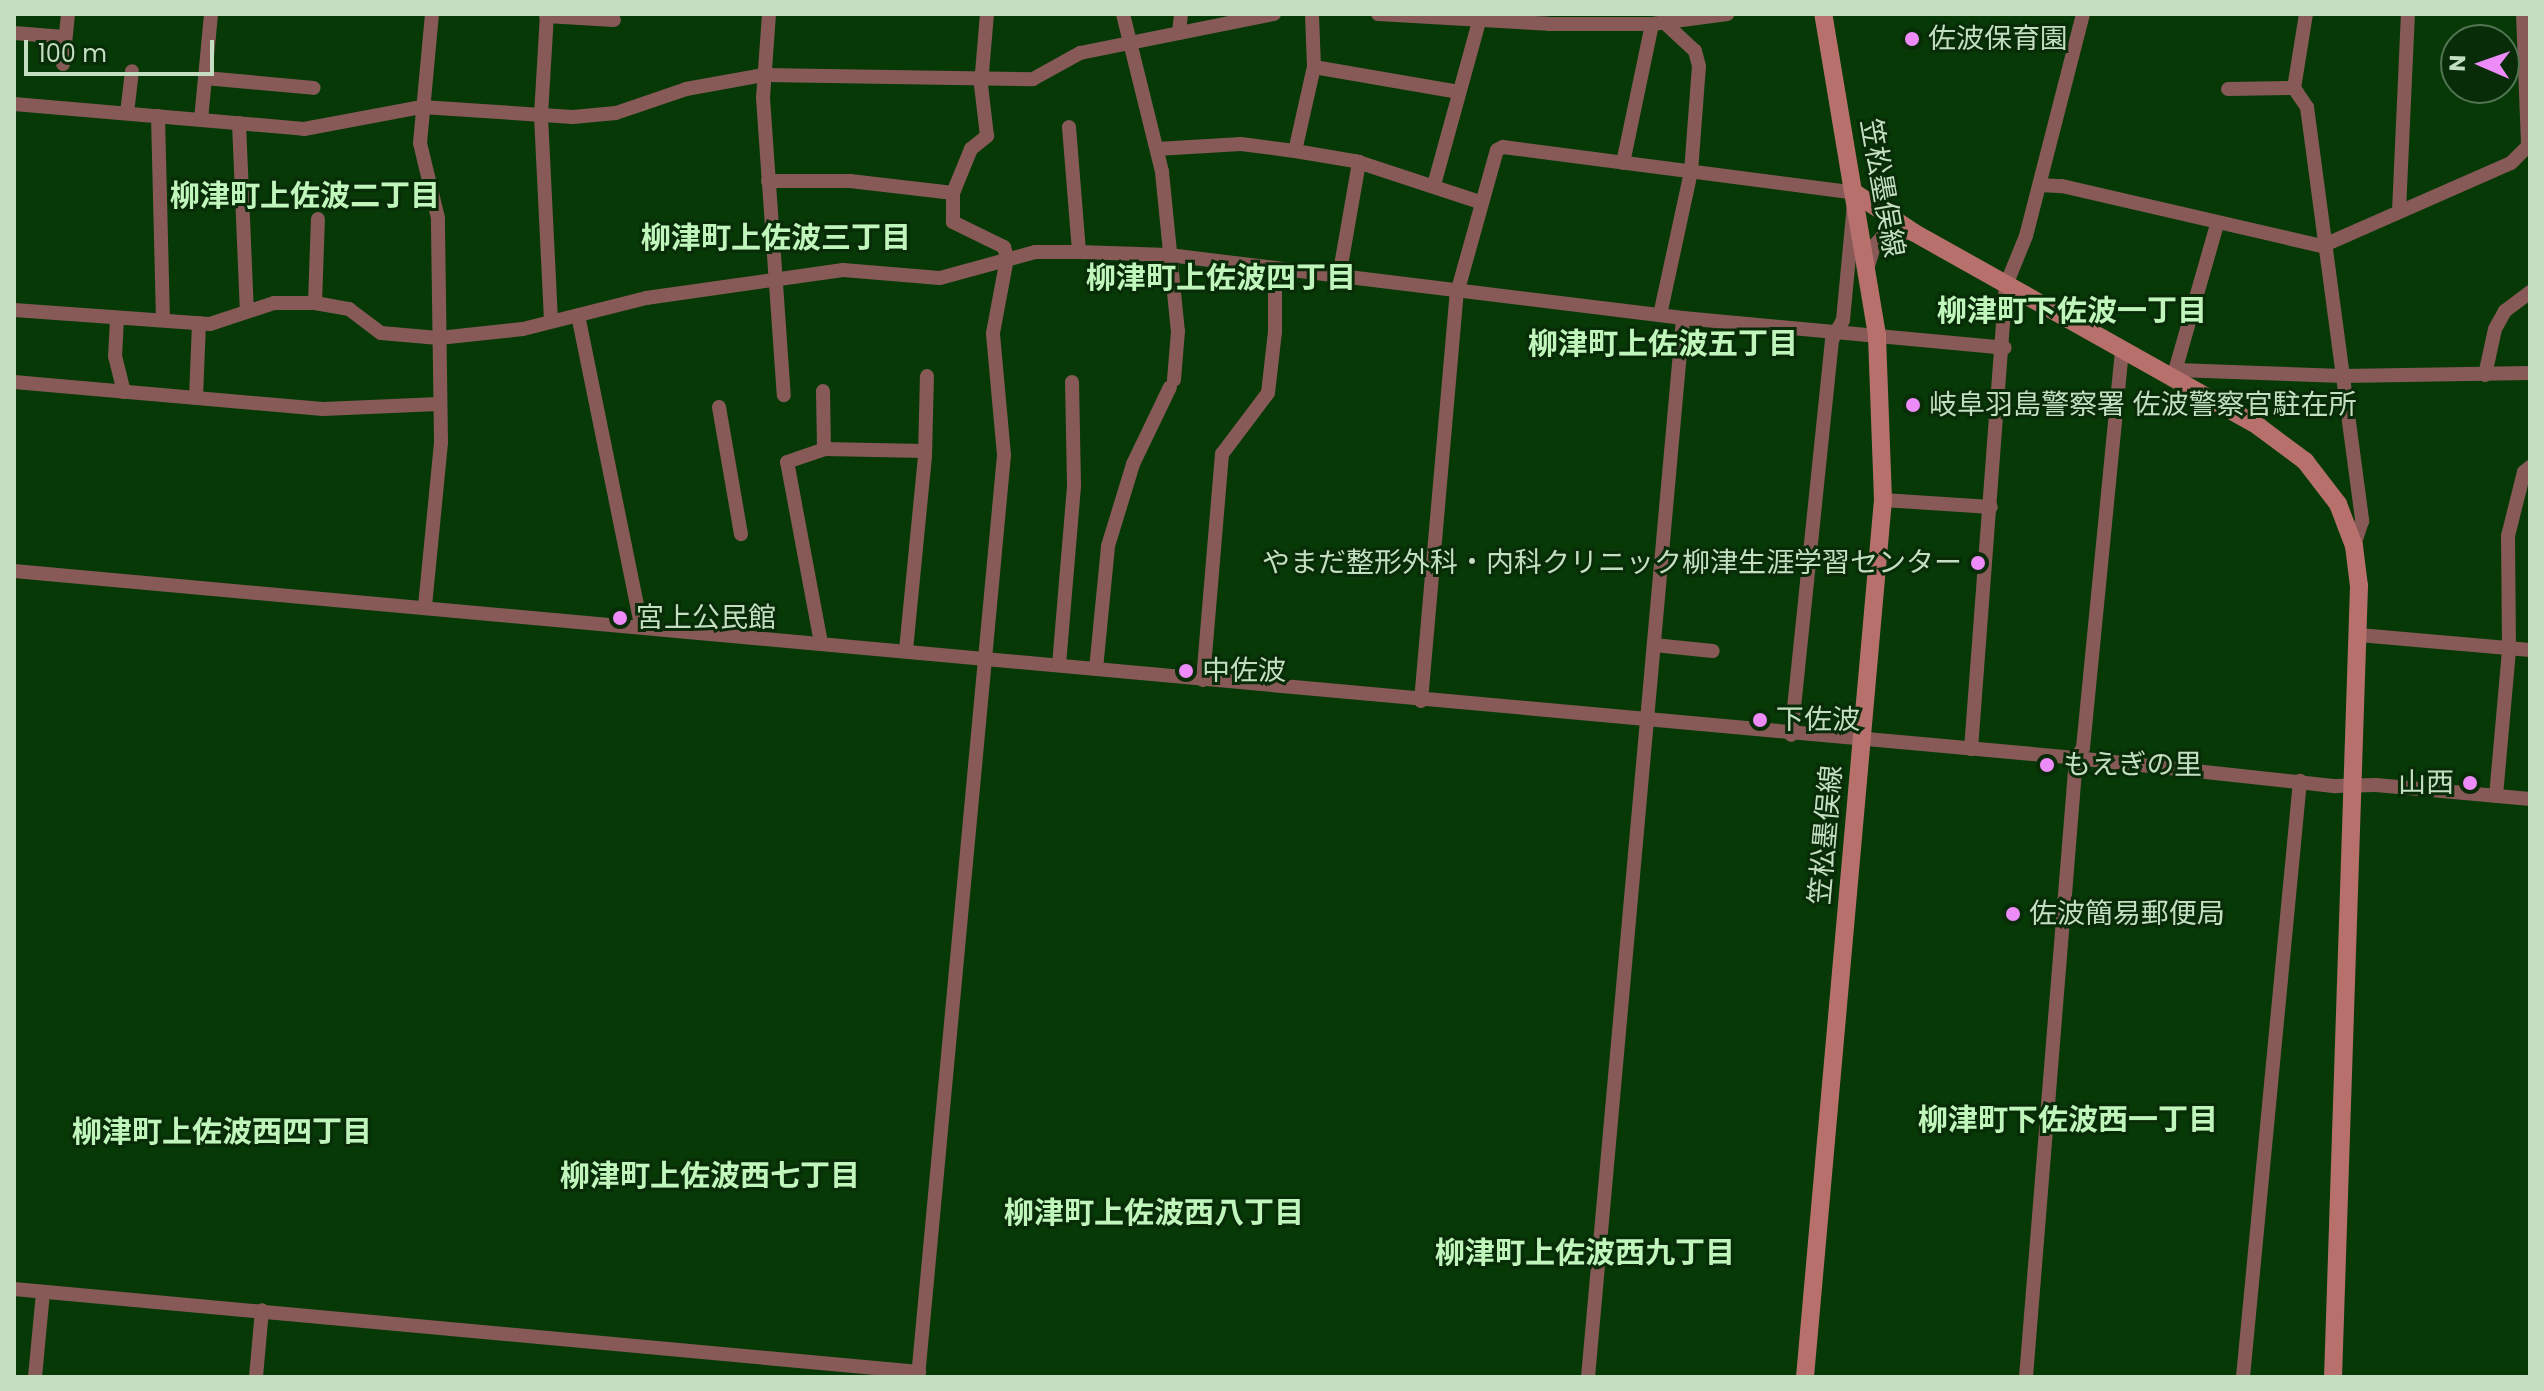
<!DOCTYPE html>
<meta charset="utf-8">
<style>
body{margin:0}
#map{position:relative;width:2544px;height:1391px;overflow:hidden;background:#063906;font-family:Poppins,"Noto Sans JP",sans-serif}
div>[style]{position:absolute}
.street>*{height:14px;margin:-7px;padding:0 7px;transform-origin:7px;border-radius:7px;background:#875957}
.secondary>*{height:18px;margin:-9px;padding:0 9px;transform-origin:9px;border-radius:9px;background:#b8706d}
.dots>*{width:22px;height:22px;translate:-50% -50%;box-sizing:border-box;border:4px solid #082c07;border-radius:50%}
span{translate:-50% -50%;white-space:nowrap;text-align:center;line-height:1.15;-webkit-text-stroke:6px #082c07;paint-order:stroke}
.poi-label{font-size:28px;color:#c4dec2}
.left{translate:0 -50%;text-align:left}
.right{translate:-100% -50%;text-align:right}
.street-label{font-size:28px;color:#c4dec2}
.neighbourhood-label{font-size:30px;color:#c0f5bc;font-weight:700}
.frame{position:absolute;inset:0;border:16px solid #c4dec2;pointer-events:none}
.north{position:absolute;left:2440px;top:24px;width:80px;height:80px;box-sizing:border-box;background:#082c07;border:2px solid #537352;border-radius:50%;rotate:272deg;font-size:22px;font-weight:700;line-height:32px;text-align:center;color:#c4dec2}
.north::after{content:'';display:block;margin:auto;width:28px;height:36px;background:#ed8cf9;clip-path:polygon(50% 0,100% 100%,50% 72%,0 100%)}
.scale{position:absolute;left:24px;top:40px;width:190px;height:36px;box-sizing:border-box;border:4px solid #c4dec2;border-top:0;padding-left:10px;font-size:24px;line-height:28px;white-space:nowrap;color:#c4dec2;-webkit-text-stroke:6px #082c07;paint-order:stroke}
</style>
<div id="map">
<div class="street">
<i style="left:547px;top:14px;width:102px;rotate:93.4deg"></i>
<i style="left:541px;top:116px;width:204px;rotate:87.2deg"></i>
<i style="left:769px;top:14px;width:84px;rotate:94.1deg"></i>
<i style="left:763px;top:98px;width:298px;rotate:86deg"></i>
<i style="left:1123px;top:14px;width:163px;rotate:76.1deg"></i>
<i style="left:1162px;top:172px;width:160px;rotate:84.3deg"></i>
<i style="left:1178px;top:331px;width:49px;rotate:94.7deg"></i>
<i style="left:1378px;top:14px;width:171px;rotate:3.3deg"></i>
<i style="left:1549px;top:24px;width:103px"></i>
<i style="left:1652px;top:24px;width:76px;rotate:-7.6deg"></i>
<i style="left:2306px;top:14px;width:75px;rotate:99.2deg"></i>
<i style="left:2294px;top:88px;width:23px;rotate:56deg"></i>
<i style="left:2307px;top:107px;width:418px;rotate:82.4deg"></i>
<i style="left:2362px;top:521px;width:26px;rotate:108deg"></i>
<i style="left:2523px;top:14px;width:131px;rotate:87.8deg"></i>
<i style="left:546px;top:16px;width:68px;rotate:3.4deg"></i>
<i style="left:14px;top:33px;width:51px;rotate:4.5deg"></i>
<i style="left:1179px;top:33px;width:19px;rotate:-84deg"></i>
<i style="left:63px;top:64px;width:50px;rotate:-84.3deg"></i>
<i style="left:1314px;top:67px;width:147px;rotate:9.8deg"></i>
<i style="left:205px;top:78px;width:109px;rotate:5.2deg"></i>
<i style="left:2228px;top:89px;width:66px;rotate:-0.9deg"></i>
<i style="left:14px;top:104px;width:291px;rotate:4.9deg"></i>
<i style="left:304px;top:129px;width:120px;rotate:-10.6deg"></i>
<i style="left:422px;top:107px;width:151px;rotate:3.8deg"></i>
<i style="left:573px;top:117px;width:43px;rotate:-5.3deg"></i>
<i style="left:616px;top:113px;width:74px;rotate:-18.9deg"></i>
<i style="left:686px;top:89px;width:79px;rotate:-10.2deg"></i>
<i style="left:764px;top:75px;width:269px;rotate:0.9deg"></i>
<i style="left:1033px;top:79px;width:54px;rotate:-29deg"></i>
<i style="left:1080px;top:53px;width:198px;rotate:-11.4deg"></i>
<i style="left:127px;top:113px;width:42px;rotate:-83.2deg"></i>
<i style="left:158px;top:116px;width:202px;rotate:88.6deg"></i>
<i style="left:201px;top:120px;width:106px;rotate:-84.6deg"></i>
<i style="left:239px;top:123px;width:188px;rotate:87.6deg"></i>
<i style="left:1069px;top:127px;width:125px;rotate:85.4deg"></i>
<i style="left:1157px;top:149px;width:84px;rotate:-3.4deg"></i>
<i style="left:1241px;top:144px;width:54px;rotate:7.4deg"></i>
<i style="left:1295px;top:151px;width:86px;rotate:-77.3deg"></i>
<i style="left:1314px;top:67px;width:53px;rotate:-92.2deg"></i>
<i style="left:1295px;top:151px;width:61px;rotate:9.5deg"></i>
<i style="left:1355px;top:161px;width:132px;rotate:18.2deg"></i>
<i style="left:1623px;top:163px;width:142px;rotate:-78.2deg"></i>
<i style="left:768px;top:181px;width:82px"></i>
<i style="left:850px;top:181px;width:104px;rotate:6.6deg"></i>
<i style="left:1434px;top:185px;width:177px;rotate:-74.6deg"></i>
<i style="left:2040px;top:185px;width:22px;rotate:3deg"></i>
<i style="left:2062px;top:186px;width:267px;rotate:13deg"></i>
<i style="left:2322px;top:246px;width:206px;rotate:-23.7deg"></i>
<i style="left:2511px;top:163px;width:27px;rotate:-45deg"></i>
<i style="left:2399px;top:211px;width:197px;rotate:-87.4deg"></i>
<i style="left:1868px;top:266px;width:21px;rotate:-73deg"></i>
<i style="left:1874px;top:246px;width:15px;rotate:-48deg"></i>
<i style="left:1884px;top:235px;width:29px;rotate:-6deg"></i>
<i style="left:1339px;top:277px;width:117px;rotate:-80.1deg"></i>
<i style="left:315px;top:303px;width:84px;rotate:-88deg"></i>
<i style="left:14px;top:310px;width:196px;rotate:4.1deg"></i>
<i style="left:210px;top:324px;width:67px;rotate:-18.2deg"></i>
<i style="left:274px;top:303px;width:41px"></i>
<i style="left:315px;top:303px;width:35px;rotate:10deg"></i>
<i style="left:349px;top:309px;width:40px;rotate:37deg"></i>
<i style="left:381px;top:333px;width:58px;rotate:4.9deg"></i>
<i style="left:439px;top:338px;width:84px;rotate:-6.1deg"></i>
<i style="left:523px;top:329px;width:127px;rotate:-14.1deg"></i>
<i style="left:646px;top:298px;width:199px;rotate:-8.1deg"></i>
<i style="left:843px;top:270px;width:97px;rotate:4.7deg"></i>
<i style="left:940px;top:278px;width:98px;rotate:-15.3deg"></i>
<i style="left:1035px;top:252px;width:44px"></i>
<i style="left:1079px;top:252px;width:90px;rotate:1.9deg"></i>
<i style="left:1169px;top:255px;width:518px;rotate:6.99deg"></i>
<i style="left:1683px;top:318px;width:323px;rotate:5.3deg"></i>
<i style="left:578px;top:315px;width:317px;rotate:78.5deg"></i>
<i style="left:1660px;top:315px;width:146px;rotate:-77.8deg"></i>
<i style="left:1691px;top:172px;width:106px;rotate:-85.7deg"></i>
<i style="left:1699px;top:66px;width:16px;rotate:-105deg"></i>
<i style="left:1695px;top:51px;width:41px;rotate:-137deg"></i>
<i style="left:117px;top:319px;width:37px;rotate:93deg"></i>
<i style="left:115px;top:356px;width:37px;rotate:76deg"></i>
<i style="left:2177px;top:370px;width:166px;rotate:2.1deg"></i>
<i style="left:2343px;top:376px;width:187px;rotate:-0.9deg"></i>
<i style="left:2485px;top:375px;width:47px;rotate:-77.7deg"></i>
<i style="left:2495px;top:329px;width:21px;rotate:-61deg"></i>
<i style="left:2505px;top:311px;width:31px;rotate:-37deg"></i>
<i style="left:2173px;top:378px;width:159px;rotate:-74deg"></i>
<i style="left:14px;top:382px;width:310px;rotate:5deg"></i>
<i style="left:323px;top:409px;width:116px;rotate:-2.5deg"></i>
<i style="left:823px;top:391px;width:58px;rotate:89deg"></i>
<i style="left:196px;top:398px;width:75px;rotate:-87.7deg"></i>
<i style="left:719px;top:407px;width:129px;rotate:80.2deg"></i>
<i style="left:1883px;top:500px;width:108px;rotate:3.7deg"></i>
<i style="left:14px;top:571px;width:2070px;rotate:5.18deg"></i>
<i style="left:2076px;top:758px;width:261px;rotate:6.2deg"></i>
<i style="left:2335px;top:786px;width:41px;rotate:-1.4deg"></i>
<i style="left:2376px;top:785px;width:155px;rotate:5.2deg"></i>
<i style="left:425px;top:606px;width:165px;rotate:-84.4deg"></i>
<i style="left:441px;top:442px;width:224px;rotate:-90.8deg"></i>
<i style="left:438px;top:218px;width:77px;rotate:-103.5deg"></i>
<i style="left:420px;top:143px;width:130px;rotate:-84.7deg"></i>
<i style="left:2359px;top:635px;width:172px;rotate:5deg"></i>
<i style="left:821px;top:643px;width:184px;rotate:-100.6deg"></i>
<i style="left:787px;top:462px;width:39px;rotate:-19deg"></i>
<i style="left:824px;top:449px;width:101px;rotate:1.1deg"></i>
<i style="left:1654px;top:645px;width:59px;rotate:5.8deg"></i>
<i style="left:906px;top:650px;width:195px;rotate:-84.4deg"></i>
<i style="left:925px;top:456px;width:80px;rotate:-88.6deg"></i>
<i style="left:1059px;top:665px;width:181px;rotate:-85.2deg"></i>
<i style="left:1074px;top:485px;width:103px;rotate:-91.1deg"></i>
<i style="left:1096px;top:669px;width:124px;rotate:-84.4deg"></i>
<i style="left:1108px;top:546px;width:86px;rotate:-73deg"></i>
<i style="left:1133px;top:464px;width:85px;rotate:-64.3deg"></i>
<i style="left:1203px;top:680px;width:227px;rotate:-85.2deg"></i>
<i style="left:1222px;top:454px;width:76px;rotate:-53deg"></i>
<i style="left:1268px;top:393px;width:61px;rotate:-83.5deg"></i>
<i style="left:1275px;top:332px;width:63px;rotate:-90deg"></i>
<i style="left:1421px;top:701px;width:410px;rotate:-85deg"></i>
<i style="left:1457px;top:293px;width:148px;rotate:-74.4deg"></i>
<i style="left:1497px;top:150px;width:7px;rotate:-27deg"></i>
<i style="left:1503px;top:147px;width:355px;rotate:7.4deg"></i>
<i style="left:1855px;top:193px;width:128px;rotate:95.4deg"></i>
<i style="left:1843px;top:320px;width:23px;rotate:119deg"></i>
<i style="left:1832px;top:340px;width:397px;rotate:95.9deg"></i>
<i style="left:1971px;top:749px;width:465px;rotate:-85.7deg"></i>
<i style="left:2006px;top:285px;width:53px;rotate:-67.8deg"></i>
<i style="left:2026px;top:236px;width:229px;rotate:-75.6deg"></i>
<i style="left:2496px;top:796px;width:148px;rotate:-84.9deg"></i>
<i style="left:2509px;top:649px;width:113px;rotate:-90.5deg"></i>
<i style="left:2508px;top:536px;width:66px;rotate:-76deg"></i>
<i style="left:2524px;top:472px;width:8px;rotate:-40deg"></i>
<i style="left:14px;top:1289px;width:909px;rotate:5.24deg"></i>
<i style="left:35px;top:1377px;width:85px;rotate:-84.6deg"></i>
<i style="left:256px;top:1377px;width:67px;rotate:-84.9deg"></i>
<i style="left:918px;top:1377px;width:926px;rotate:-84.67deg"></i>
<i style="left:1004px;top:455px;width:122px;rotate:-95.2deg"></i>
<i style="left:993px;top:333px;width:76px;rotate:-79.4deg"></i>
<i style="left:1007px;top:258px;width:11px;rotate:-105deg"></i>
<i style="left:1004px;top:247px;width:57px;rotate:-153.9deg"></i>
<i style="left:953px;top:222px;width:29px;rotate:-90deg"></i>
<i style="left:953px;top:193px;width:48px;rotate:-67.8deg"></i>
<i style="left:971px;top:149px;width:21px;rotate:-39deg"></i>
<i style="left:987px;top:136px;width:51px;rotate:-96.7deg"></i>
<i style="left:981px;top:85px;width:71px;rotate:-85.2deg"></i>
<i style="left:1588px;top:1377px;width:1063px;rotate:-84.87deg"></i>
<i style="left:2026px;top:1377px;width:621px;rotate:-85.38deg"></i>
<i style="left:2076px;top:758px;width:12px;rotate:-55deg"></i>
<i style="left:2083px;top:748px;width:400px;rotate:-84.4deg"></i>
<i style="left:2243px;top:1377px;width:599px;rotate:-84.54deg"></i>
</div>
<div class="secondary">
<i style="left:1855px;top:193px;width:70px;rotate:33.9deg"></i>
<i style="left:1913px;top:232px;width:396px;rotate:29.3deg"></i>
<i style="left:2258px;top:426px;width:59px;rotate:36.7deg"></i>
<i style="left:2305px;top:461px;width:54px;rotate:52.5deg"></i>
<i style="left:2338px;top:504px;width:45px;rotate:69.1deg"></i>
<i style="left:2354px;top:546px;width:40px;rotate:82.9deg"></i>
<i style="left:2359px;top:586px;width:791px;rotate:91.88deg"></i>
<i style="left:1805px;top:1377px;width:880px;rotate:-84.92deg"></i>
<i style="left:1883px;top:500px;width:165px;rotate:-92.1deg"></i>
<i style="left:1877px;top:335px;width:326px;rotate:-99.5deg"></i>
</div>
<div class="dots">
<i style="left:1912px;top:39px;background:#ed8cf9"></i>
<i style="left:1913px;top:405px;background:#ed8cf9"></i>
<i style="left:1978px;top:563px;background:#ed8cf9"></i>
<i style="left:620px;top:618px;background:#ed8cf9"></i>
<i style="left:1186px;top:671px;background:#ed8cf9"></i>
<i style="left:1760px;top:720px;background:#ed8cf9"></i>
<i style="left:2047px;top:765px;background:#ed8cf9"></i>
<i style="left:2470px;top:783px;background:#ed8cf9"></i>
<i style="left:2013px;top:914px;background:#ed8cf9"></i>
</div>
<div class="poi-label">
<span class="left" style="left:1928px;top:39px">佐波保育園</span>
<span class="left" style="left:1929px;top:405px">岐阜羽島警察署 佐波警察官駐在所</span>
<span class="right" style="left:1962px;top:563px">やまだ整形外科・内科クリニック柳津生涯学習センター</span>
<span class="left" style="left:636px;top:618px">宮上公民館</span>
<span class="left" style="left:1202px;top:671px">中佐波</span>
<span class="left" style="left:1776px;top:720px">下佐波</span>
<span class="left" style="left:2063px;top:765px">もえぎの里</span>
<span class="right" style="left:2454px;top:783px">山西</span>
<span class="left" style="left:2029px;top:914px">佐波簡易郵便局</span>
</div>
<div class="street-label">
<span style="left:1882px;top:188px;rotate:80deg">笠松墨俣線</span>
<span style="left:1826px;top:835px;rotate:-85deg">笠松墨俣線</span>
</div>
<div class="neighbourhood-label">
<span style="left:305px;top:196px">柳津町上佐波二丁目</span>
<span style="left:776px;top:238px">柳津町上佐波三丁目</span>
<span style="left:1221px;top:278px">柳津町上佐波四丁目</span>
<span style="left:2072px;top:311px">柳津町下佐波一丁目</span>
<span style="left:1663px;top:344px">柳津町上佐波五丁目</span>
<span style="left:2068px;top:1120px">柳津町下佐波西一丁目</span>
<span style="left:222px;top:1132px">柳津町上佐波西四丁目</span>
<span style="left:710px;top:1176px">柳津町上佐波西七丁目</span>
<span style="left:1154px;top:1213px">柳津町上佐波西八丁目</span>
<span style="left:1585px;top:1253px">柳津町上佐波西九丁目</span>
</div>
<div class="frame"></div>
<div class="north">N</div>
<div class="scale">100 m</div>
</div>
